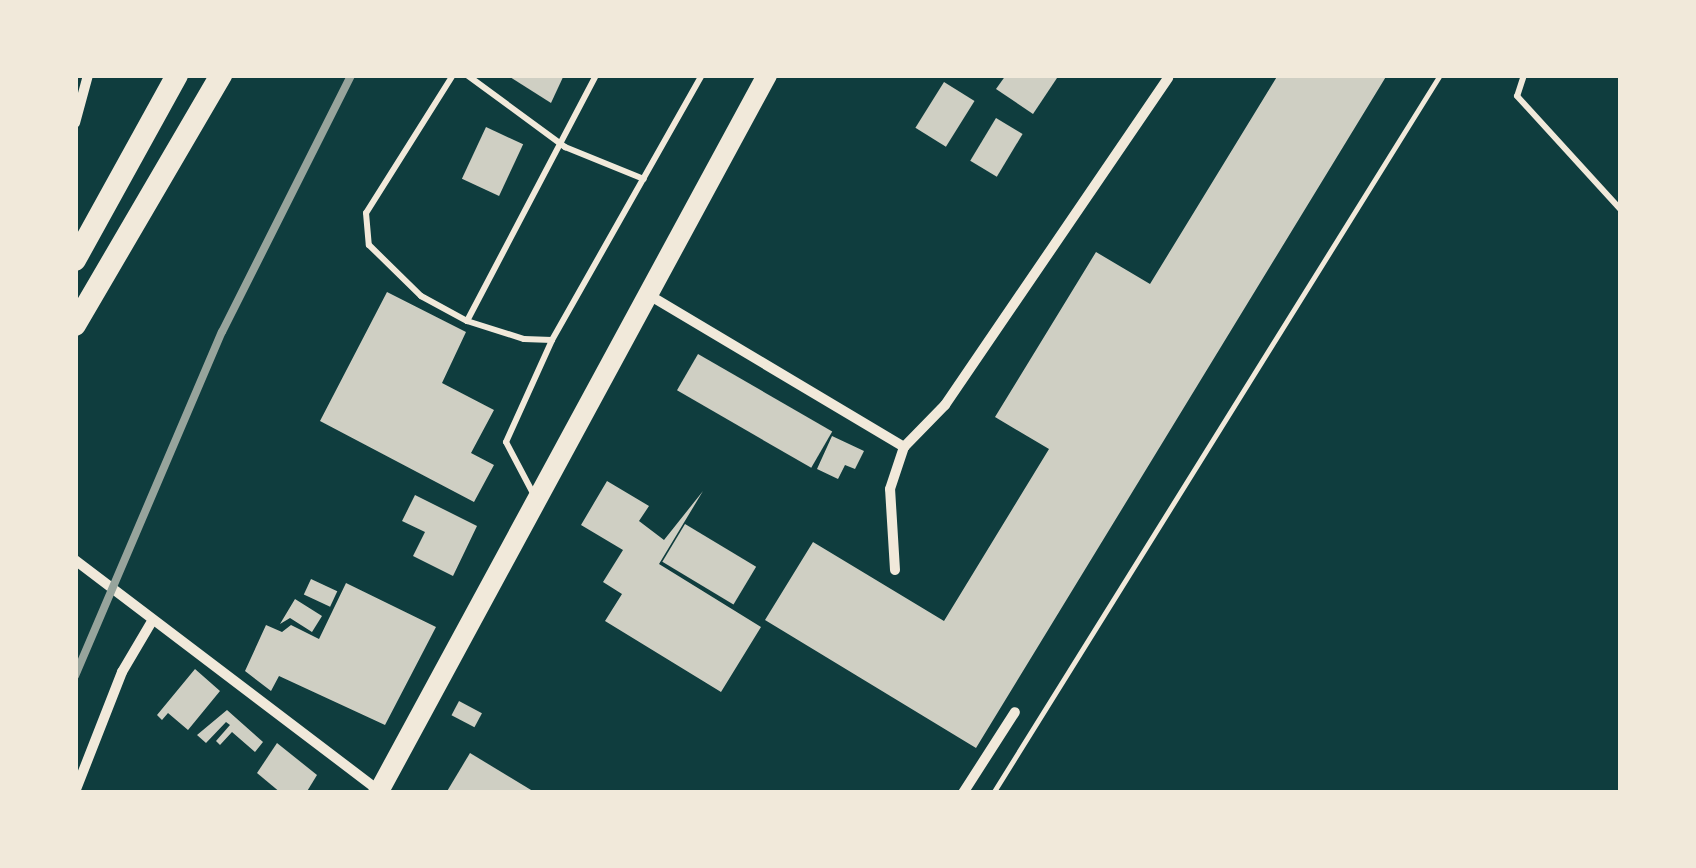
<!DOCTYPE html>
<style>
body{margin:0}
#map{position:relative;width:1696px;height:868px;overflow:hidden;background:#0f3d3e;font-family:Lato,sans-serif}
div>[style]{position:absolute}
.building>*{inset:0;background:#cfcfc3;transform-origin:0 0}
.path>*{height:5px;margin:-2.5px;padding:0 2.5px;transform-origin:2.5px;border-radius:2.5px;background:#f1e9da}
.service>*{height:6px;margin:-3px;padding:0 3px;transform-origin:3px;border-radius:3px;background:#f1e9da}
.minor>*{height:10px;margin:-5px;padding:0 5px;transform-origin:5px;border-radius:5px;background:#f1e9da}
.trunk>*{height:20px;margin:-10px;padding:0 10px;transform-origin:10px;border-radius:10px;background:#f1e9da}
.motorway>*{height:22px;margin:-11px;padding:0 11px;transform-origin:11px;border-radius:11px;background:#f1e9da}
.rail>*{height:8px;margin:-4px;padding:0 4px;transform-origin:4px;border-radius:4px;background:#97a49c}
span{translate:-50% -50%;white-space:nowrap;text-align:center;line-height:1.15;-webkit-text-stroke:10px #f1e9da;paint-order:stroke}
.frame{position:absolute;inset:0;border:78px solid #f1e9da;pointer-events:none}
</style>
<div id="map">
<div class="building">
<i style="clip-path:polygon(507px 75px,564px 75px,551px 103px)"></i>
<i style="clip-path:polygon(1006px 75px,1059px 75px,1033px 114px,996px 89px)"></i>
<i style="clip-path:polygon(1278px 75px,1387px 75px,976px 748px,765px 620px,813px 542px,944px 621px,1049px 449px,995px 417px,1096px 252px,1150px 284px)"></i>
<i style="left:944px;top:82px;width:36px;height:54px;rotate:32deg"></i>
<i style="left:996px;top:118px;width:31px;height:50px;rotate:31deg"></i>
<i style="left:486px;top:127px;width:41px;height:57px;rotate:25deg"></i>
<i style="clip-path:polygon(387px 292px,466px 332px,442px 383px,494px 410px,471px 453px,494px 465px,474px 502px,320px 421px)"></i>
<i style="left:698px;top:354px;width:155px;height:42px;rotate:30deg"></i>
<i style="clip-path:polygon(832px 436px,864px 451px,855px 469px,845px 465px,838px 479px,817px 469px)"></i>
<i style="clip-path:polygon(607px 481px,649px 506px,639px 521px,664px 540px,703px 491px,659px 564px,761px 627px,721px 692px,605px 621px,622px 594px,603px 582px,623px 550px,581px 525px)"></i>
<i style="clip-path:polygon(415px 495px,477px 526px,453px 576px,413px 556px,425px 532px,402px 521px)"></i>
<i style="left:685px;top:524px;width:83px;height:44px;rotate:31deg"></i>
<i style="left:311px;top:579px;width:29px;height:17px;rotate:25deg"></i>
<i style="clip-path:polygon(346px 583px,436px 627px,385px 725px,279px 676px,271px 691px,245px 671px,266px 625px,282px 632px,291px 625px,319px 639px)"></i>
<i style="clip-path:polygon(295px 599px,322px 616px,312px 632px,290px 618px,280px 624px)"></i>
<i style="clip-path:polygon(195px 669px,220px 691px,188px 730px,168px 713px,162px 720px,157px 715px)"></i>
<i style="left:459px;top:701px;width:26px;height:16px;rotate:28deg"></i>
<i style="clip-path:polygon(227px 710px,263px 742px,255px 752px,232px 732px,220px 745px,216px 741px,230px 725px,226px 722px,206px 743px,197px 735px)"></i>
<i style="clip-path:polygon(277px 743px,317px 775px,306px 793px,281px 793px,257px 773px)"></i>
<i style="clip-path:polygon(470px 753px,536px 793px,446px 793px)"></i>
</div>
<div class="path">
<i style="left:993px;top:793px;width:846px;rotate:-58.1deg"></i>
</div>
<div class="service">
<i style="left:453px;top:75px;width:163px;rotate:122.2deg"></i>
<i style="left:366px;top:213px;width:32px;rotate:85deg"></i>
<i style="left:369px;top:245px;width:73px;rotate:44.4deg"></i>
<i style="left:421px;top:296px;width:52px;rotate:28.5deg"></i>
<i style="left:467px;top:321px;width:60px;rotate:17.5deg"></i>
<i style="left:524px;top:339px;width:28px;rotate:2deg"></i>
<i style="left:467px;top:75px;width:122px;rotate:36.3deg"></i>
<i style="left:565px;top:147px;width:85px;rotate:22.1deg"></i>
<i style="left:1524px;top:75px;width:22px;rotate:108deg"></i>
<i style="left:1517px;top:96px;width:154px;rotate:47.6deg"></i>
<i style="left:467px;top:321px;width:278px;rotate:-62.3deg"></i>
<i style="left:535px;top:497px;width:62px;rotate:-117.8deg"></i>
<i style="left:506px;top:442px;width:112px;rotate:-65.7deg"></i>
<i style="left:552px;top:340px;width:305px;rotate:-60.5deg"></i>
</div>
<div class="minor">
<i style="left:75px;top:123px;width:50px;rotate:-74.8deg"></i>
<i style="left:649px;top:295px;width:297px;rotate:30.8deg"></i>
<i style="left:75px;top:560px;width:382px;rotate:37.2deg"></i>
<i style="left:895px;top:570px;width:81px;rotate:-93.5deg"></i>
<i style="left:890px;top:489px;width:44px;rotate:-71.6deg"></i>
<i style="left:904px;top:447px;width:59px;rotate:-45.7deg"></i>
<i style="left:945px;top:405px;width:396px;rotate:-55.7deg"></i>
<i style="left:75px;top:792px;width:129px;rotate:-68.6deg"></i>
<i style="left:122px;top:672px;width:59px;rotate:-59.5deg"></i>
<i style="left:963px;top:793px;width:96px;rotate:-57.3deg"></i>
</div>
<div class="trunk">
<i style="left:378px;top:793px;width:817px;rotate:-61.55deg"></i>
</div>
<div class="motorway">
<i style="left:75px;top:260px;width:211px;rotate:-61.1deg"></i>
<i style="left:75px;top:325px;width:290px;rotate:-59.7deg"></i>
</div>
<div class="rail">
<i style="left:75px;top:676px;width:374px;rotate:-66.9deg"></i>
<i style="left:222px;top:332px;width:288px;rotate:-63.3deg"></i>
</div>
<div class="frame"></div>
</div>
